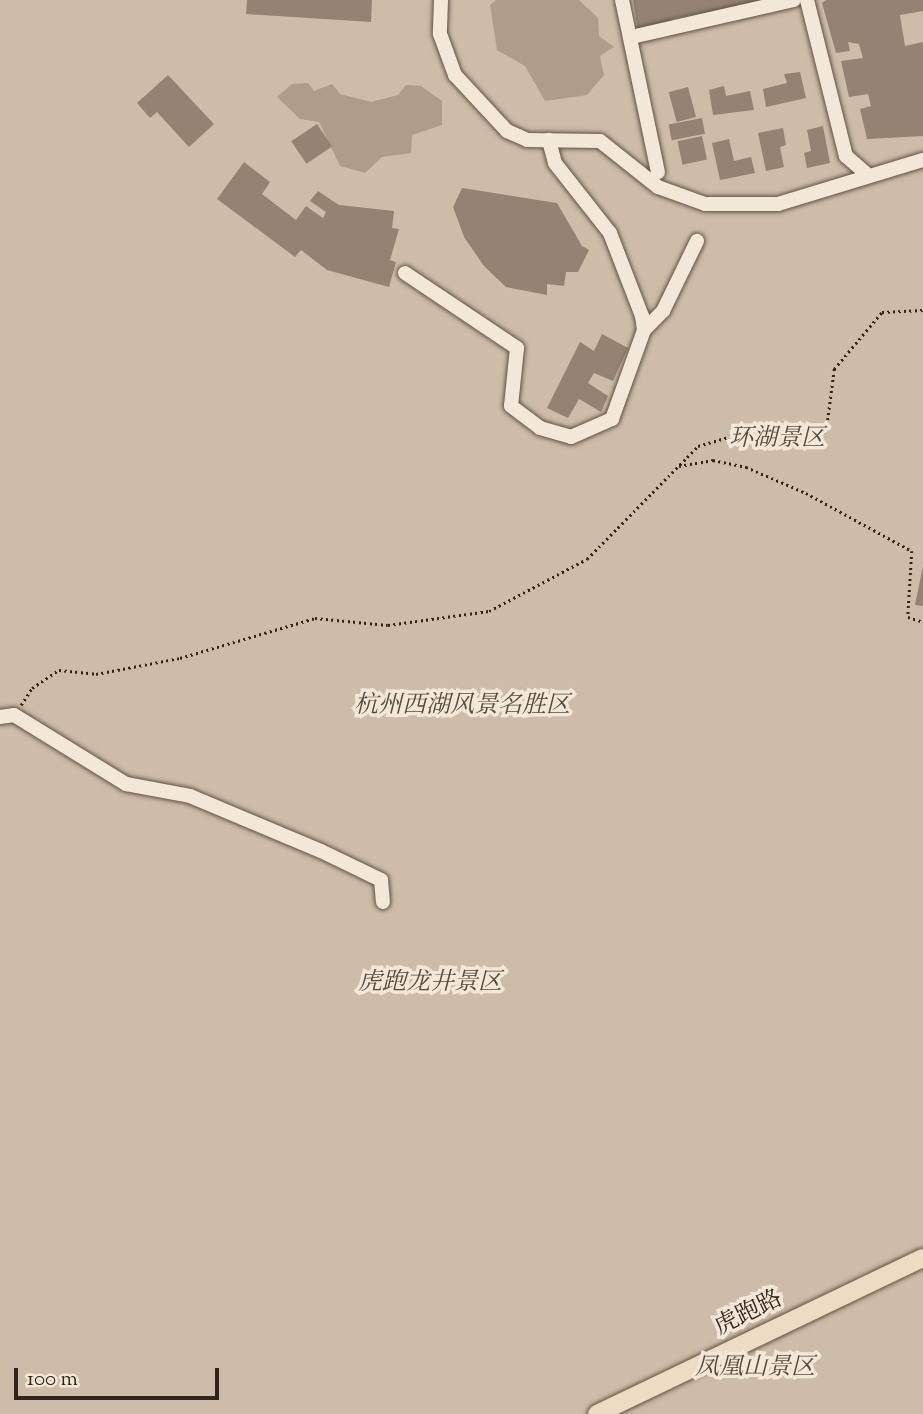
<!DOCTYPE html>
<meta charset="utf-8">
<style>
body{margin:0}
#map{position:relative;width:923px;height:1414px;overflow:hidden;background:#eddbc3;font-family:"Sorts Mill Goudy","Noto Serif SC",serif}
div>[style]{position:absolute}
.green>*{inset:0;background:#cdbca7;transform-origin:0 0}
.water>*{inset:0;background:#ad9d8a}
.building>*{inset:0;background:#938373;transform-origin:0 0}
.path>*{height:2.5px;margin-top:-1.25px;transform-origin:0;background:repeating-linear-gradient(90deg,#31241c 0 2px,transparent 0 5.5px)}
.roads{filter:drop-shadow(0 0 2px #605246) drop-shadow(0 0 2px #605246)}
.minor>*{height:14px;margin:-7px;padding:0 7px;transform-origin:7px;border-radius:7px;background:#f3e8d8}
.major>*{height:18px;margin:-9px;padding:0 9px;transform-origin:9px;border-radius:9px;background:#eddbc3}
span{translate:-50% -50%;white-space:nowrap;text-align:center;line-height:1.15;-webkit-text-stroke:7px #f3e8d8;paint-order:stroke}
.park-label{font-size:24px;color:#584a3f;font-style:italic}
.street-label{font-size:24px;color:#31241c}
.scale{position:absolute;left:14px;top:1368px;width:205px;height:32px;box-sizing:border-box;border:4px solid #31241c;border-top:0;padding-left:9px;font-size:21px;line-height:24px;white-space:nowrap;color:#31241c;-webkit-text-stroke:5px #f3e8d8;paint-order:stroke}
</style>
<div id="map">
<div class="green">
<i style="left:0;top:0;width:923px;height:1414px"></i>
</div>
<div class="water">
<i style="clip-path:polygon(496px 0,579px 0,598px 18px,599px 36px,614px 47px,600px 56px,604px 75px,587px 95px,545px 101px,525px 66px,497px 50px,490px 5px)"></i>
<i style="clip-path:polygon(308px 83px,314px 91px,332px 84px,340px 94px,371px 102px,398px 95px,406px 85px,421px 86px,442px 101px,442px 125px,412px 135px,411px 153px,382px 157px,365px 173px,340px 166px,319px 122px,300px 119px,277px 97px,292px 84px)"></i>
</div>
<div class="building">
<i style="clip-path:polygon(247px 0,372px 0,371px 22px,246px 14px)"></i>
<i style="clip-path:polygon(633px 0,765px 0,765px 1px,672px 19px,673px 26px,638px 31px)"></i>
<i style="clip-path:polygon(826px 0,923px 0,923px 11px,900px 15px,905px 46px,923px 42px,923px 136px,867px 139px,860px 109px,871px 106px,868px 94px,849px 97px,841px 61px,863px 58px,859px 44px,848px 42px,850px 51px,836px 53px,822px 3px)"></i>
<i style="clip-path:polygon(800px 72px,806px 98px,766px 107px,763px 89px,787px 83px,784px 74px)"></i>
<i style="clip-path:polygon(168px 75px,214px 124px,189px 147px,157px 112px,150px 118px,137px 103px)"></i>
<i style="clip-path:polygon(724px 86px,726px 96px,750px 91px,754px 110px,713px 115px,709px 90px)"></i>
<i style="left:688px;top:87px;width:31px;height:20px;rotate:75deg"></i>
<i style="left:702px;top:118px;width:16px;height:34px;rotate:79deg"></i>
<i style="left:317px;top:124px;width:27px;height:31px;rotate:56deg"></i>
<i style="clip-path:polygon(823px 126px,830px 163px,807px 168px,804px 153px,811px 151px,807px 130px)"></i>
<i style="clip-path:polygon(783px 128px,786px 145px,780px 147px,784px 167px,766px 171px,758px 133px)"></i>
<i style="left:702px;top:136px;width:24px;height:25px;rotate:78deg"></i>
<i style="clip-path:polygon(729px 139px,734px 161px,751px 157px,755px 173px,720px 180px,712px 143px)"></i>
<i style="clip-path:polygon(244px 162px,270px 182px,262px 194px,296px 220px,306px 206px,323px 218px,326px 212px,310px 201px,318px 191px,339px 205px,394px 211px,392px 228px,399px 229px,390px 260px,396px 262px,389px 287px,327px 270px,301px 250px,295px 257px,217px 199px)"></i>
<i style="clip-path:polygon(462px 188px,557px 203px,582px 246px,589px 250px,578px 272px,566px 272px,564px 286px,547px 284px,547px 295px,506px 287px,484px 266px,464px 237px,453px 207px)"></i>
<i style="clip-path:polygon(602px 334px,628px 348px,613px 381px,594px 373px,588px 383px,608px 396px,601px 412px,579px 399px,568px 418px,547px 408px,580px 342px,594px 351px)"></i>
<i style="clip-path:polygon(923px 566px,923px 606px,915px 605px)"></i>
</div>
<div class="path">
<i style="left:679px;top:466px;width:35px;rotate:-10deg"></i>
<i style="left:713px;top:460px;width:34px;rotate:12deg"></i>
<i style="left:746px;top:467px;width:65px;rotate:23.4deg"></i>
<i style="left:806px;top:493px;width:121px;rotate:28.7deg"></i>
<i style="left:912px;top:551px;width:66px;rotate:93.5deg"></i>
<i style="left:908px;top:617px;width:16px;rotate:18deg"></i>
<i style="left:21px;top:705px;width:20px;rotate:-57deg"></i>
<i style="left:32px;top:688px;width:32px;rotate:-34deg"></i>
<i style="left:59px;top:670px;width:37px;rotate:6deg"></i>
<i style="left:96px;top:674px;width:86px;rotate:-10.8deg"></i>
<i style="left:180px;top:658px;width:141px;rotate:-16.5deg"></i>
<i style="left:315px;top:618px;width:73px;rotate:5.5deg"></i>
<i style="left:388px;top:625px;width:102px;rotate:-7.9deg"></i>
<i style="left:489px;top:611px;width:111px;rotate:-28deg"></i>
<i style="left:587px;top:559px;width:158px;rotate:-45.5deg"></i>
<i style="left:698px;top:446px;width:71px;rotate:-16.4deg"></i>
<i style="left:766px;top:426px;width:37px;rotate:14deg"></i>
<i style="left:802px;top:435px;width:24px;rotate:-9deg"></i>
<i style="left:826px;top:431px;width:63px;rotate:-82.6deg"></i>
<i style="left:834px;top:369px;width:75px;rotate:-49.9deg"></i>
<i style="left:882px;top:312px;width:41px;rotate:-2.8deg"></i>
</div>
<div class="roads">
<div class="minor">
<i style="left:441px;top:0;width:34px;rotate:92deg"></i>
<i style="left:440px;top:34px;width:44px;rotate:69.9deg"></i>
<i style="left:455px;top:75px;width:76px;rotate:47.1deg"></i>
<i style="left:507px;top:131px;width:22px;rotate:24deg"></i>
<i style="left:527px;top:140px;width:73px;rotate:0.8deg"></i>
<i style="left:600px;top:141px;width:74px;rotate:38.4deg"></i>
<i style="left:658px;top:187px;width:50px;rotate:19.9deg"></i>
<i style="left:705px;top:204px;width:73px"></i>
<i style="left:778px;top:204px;width:152px;rotate:-16.9deg"></i>
<i style="left:622px;top:0;width:176px;rotate:78.2deg"></i>
<i style="left:807px;top:0;width:161px;rotate:76deg"></i>
<i style="left:846px;top:156px;width:30px;rotate:41deg"></i>
<i style="left:631px;top:37px;width:167px;rotate:-12.8deg"></i>
<i style="left:405px;top:273px;width:135px;rotate:33.8deg"></i>
<i style="left:517px;top:348px;width:58px;rotate:95.9deg"></i>
<i style="left:511px;top:406px;width:36px;rotate:37deg"></i>
<i style="left:540px;top:428px;width:32px;rotate:16deg"></i>
<i style="left:571px;top:437px;width:45px;rotate:-23.7deg"></i>
<i style="left:612px;top:419px;width:95px;rotate:-70.2deg"></i>
<i style="left:644px;top:330px;width:14px;rotate:-98deg"></i>
<i style="left:642px;top:316px;width:89px;rotate:-111.1deg"></i>
<i style="left:610px;top:233px;width:89px;rotate:-128.2deg"></i>
<i style="left:555px;top:163px;width:24px;rotate:-105deg"></i>
<i style="left:644px;top:330px;width:27px;rotate:-45deg"></i>
<i style="left:663px;top:311px;width:78px;rotate:-64.1deg"></i>
<i style="left:0;top:717px;width:14px;rotate:-8deg"></i>
<i style="left:14px;top:715px;width:132px;rotate:31.6deg"></i>
<i style="left:126px;top:784px;width:65px;rotate:10.6deg"></i>
<i style="left:190px;top:796px;width:142px;rotate:22.8deg"></i>
<i style="left:321px;top:851px;width:67px;rotate:25.8deg"></i>
<i style="left:381px;top:880px;width:22px;rotate:85deg"></i>
</div>
<div class="major">
<i style="left:597px;top:1414px;width:361px;rotate:-25.6deg"></i>
</div>
</div>
<div class="park-label">
<span style="left:777px;top:440px">环湖景区</span>
<span style="left:462px;top:707px">杭州西湖风景名胜区</span>
<span style="left:430px;top:984px">虎跑龙井景区</span>
<span style="left:755px;top:1369px">凤凰山景区</span>
</div>
<div class="street-label">
<span style="left:749px;top:1314px;rotate:-26deg">虎跑路</span>
</div>
<div class="scale">100 m</div>
</div>
